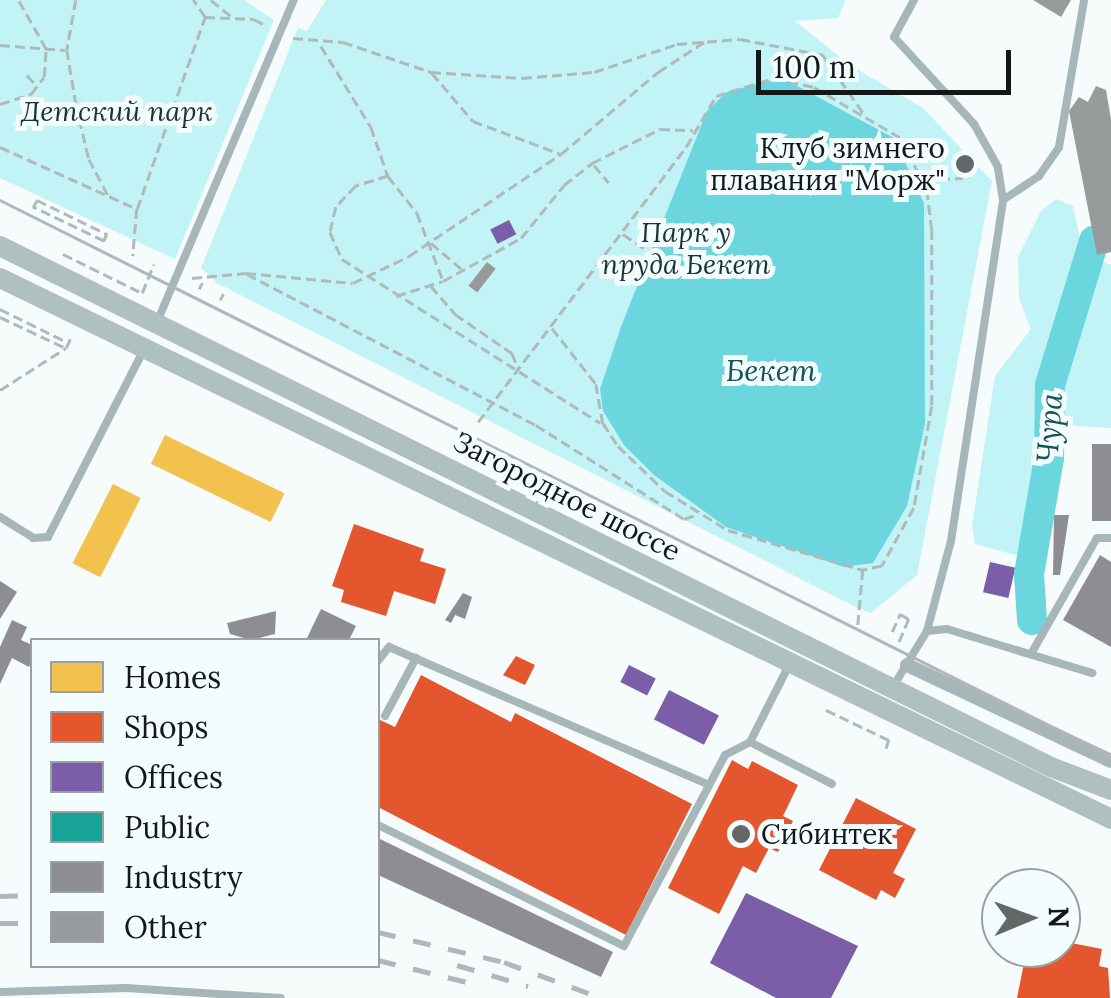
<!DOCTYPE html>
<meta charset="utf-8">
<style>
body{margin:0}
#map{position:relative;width:1111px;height:998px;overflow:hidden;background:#f6fbfb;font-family:Lora,serif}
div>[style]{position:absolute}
.green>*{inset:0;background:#c2f3f7}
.water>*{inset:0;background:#6cd6df}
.homes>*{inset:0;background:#f2c14e;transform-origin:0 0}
.shops>*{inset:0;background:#e4572e}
.offices>*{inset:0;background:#7b5ea7;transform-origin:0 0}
.public>*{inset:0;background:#17a398;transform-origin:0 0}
.industry>*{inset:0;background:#8d8d92;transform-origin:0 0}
.river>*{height:30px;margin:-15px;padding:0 15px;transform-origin:15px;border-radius:15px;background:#6cd6df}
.building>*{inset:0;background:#979b9b;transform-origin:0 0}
.path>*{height:2.5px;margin-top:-1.25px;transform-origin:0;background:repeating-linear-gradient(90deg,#afbaba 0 10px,transparent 0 15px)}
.service>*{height:8px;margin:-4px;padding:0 4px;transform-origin:4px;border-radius:4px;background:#a7b7b9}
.minor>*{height:14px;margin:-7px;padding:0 7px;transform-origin:7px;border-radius:7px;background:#a7b7b9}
.secondary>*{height:20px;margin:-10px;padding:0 10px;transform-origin:10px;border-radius:10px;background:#b0c0c0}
.tram>*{height:2.5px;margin:-1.25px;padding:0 1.25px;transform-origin:1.25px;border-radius:1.25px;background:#afb7b8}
.rail>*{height:5px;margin-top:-2.5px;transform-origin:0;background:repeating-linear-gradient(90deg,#afb7b8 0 18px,transparent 0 36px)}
.dots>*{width:28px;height:28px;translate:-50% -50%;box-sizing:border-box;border:5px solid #f3fdfe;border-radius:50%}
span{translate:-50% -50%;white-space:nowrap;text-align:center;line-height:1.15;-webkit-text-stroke:10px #f3fdfe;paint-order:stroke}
.park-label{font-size:28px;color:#1b3335;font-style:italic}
.poi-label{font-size:28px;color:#141718}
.right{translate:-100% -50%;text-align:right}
.left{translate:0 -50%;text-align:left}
.street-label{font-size:28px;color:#141718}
.water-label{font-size:30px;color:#165257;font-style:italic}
.legend{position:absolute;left:30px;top:638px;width:350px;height:330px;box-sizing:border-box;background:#f3fdfe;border:2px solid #9aa1a2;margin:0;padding:12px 18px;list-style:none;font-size:30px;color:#141718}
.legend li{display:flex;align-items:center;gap:20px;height:50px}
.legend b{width:50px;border:2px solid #9aa1a2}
.north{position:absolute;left:981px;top:868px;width:100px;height:100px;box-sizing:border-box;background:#f3fdfe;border:2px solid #9aa1a2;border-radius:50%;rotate:89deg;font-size:28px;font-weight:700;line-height:40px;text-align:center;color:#141718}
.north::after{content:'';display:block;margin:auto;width:35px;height:45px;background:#636767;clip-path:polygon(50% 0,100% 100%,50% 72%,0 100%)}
.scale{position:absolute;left:756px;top:50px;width:255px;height:45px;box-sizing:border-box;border:5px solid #141718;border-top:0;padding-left:12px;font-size:30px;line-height:35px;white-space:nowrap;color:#141718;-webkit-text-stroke:8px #f3fdfe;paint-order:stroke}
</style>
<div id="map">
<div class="green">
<i style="clip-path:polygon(0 0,244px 0,274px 20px,175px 259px,0 178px)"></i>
<i style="clip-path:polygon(326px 0,846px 0,838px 18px,795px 21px,850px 65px,923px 108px,992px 181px,917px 575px,871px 613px,856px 607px,217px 283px,201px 268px,298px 28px,307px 31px)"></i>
<i style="clip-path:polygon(1056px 199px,1073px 206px,1083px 253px,1111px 265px,1111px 428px,1060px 425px,1038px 554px,1030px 559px,975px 544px,972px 526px,995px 376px,1031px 329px,1019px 299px,1018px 257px,1041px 211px)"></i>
</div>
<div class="water">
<i style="clip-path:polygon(768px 81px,788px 81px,894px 138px,924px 203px,925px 424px,907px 506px,873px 563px,844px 567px,726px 527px,654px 475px,624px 445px,603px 411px,600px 389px,622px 324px,707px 111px,727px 92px)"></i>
</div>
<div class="homes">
<i style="left:165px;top:435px;width:133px;height:32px;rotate:26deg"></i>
<i style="left:113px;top:484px;width:31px;height:89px;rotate:27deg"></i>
</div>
<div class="shops">
<i style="clip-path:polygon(354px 524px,424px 549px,420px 561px,446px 569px,435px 604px,394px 591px,386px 616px,341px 602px,344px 590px,332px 586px)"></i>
<i style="clip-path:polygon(516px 656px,535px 665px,525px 685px,503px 675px)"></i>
<i style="clip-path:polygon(421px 675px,511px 722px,515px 713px,692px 804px,626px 935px,378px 807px,378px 719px,395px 727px)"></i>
<i style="clip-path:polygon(732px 760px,748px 769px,752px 761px,798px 785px,783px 816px,793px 821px,778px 852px,769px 848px,756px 873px,743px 866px,719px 914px,668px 888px)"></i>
<i style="clip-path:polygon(856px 798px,916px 829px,893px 873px,905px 879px,895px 898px,881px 890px,876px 900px,819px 870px)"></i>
<i style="clip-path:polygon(1061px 941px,1102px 949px,1099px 966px,1108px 968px,1110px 998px,1017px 998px,1027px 948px,1061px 948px)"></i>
</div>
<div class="offices">
<i style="left:509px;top:220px;width:16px;height:21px;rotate:63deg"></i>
<i style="left:990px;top:562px;width:26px;height:31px;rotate:13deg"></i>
<i style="left:629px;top:665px;width:30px;height:19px;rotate:27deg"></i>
<i style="left:669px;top:690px;width:56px;height:33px;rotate:27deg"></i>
<i style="clip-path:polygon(746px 893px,858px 946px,831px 998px,776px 998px,710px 963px)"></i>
</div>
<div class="public">
<i style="left:962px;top:152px;width:24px;height:12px;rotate:48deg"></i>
</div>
<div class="industry">
<i style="left:1092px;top:444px;width:19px;height:77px"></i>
<i style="clip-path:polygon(1054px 515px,1069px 515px,1060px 575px,1053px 575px)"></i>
<i style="clip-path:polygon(1100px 555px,1111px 562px,1111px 647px,1063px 620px)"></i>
<i style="clip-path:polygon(0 581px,17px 592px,0 619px)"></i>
<i style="clip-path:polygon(463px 593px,472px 597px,465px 619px,455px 615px,451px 623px,445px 620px)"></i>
<i style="clip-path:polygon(321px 609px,356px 626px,349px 640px,306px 640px)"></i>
<i style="clip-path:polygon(276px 611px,275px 634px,251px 640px,230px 634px,227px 623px)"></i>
<i style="clip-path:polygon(12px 620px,27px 627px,21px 640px,32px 645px,32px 660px,29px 667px,12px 658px,0 684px,0 647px)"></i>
<i style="clip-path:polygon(378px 838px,613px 952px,601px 977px,378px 875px)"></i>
</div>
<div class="river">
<i style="left:1032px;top:620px;width:46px;rotate:-93.7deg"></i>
<i style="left:1029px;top:574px;width:118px;rotate:-80.2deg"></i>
<i style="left:1049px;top:458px;width:73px;rotate:-89.2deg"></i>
<i style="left:1050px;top:385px;width:151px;rotate:-73deg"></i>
</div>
<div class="building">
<i style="clip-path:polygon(1033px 0,1071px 0,1061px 17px)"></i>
<i style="clip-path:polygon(1096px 86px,1106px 90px,1111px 119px,1111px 252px,1097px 255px,1069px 111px,1079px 97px,1088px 102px)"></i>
<i style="left:487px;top:262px;width:11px;height:30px;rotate:38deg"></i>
</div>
<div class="path">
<i style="left:76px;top:0;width:51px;rotate:100.2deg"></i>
<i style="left:67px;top:50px;width:55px;rotate:80.5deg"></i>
<i style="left:76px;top:104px;width:57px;rotate:76.7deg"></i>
<i style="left:89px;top:159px;width:43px;rotate:62.2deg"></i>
<i style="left:211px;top:0;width:27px;rotate:39deg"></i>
<i style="left:205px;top:17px;width:49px;rotate:2.3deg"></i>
<i style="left:254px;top:19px;width:15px;rotate:28deg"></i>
<i style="left:293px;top:38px;width:50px;rotate:4.6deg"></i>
<i style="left:343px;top:42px;width:93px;rotate:18.8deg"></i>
<i style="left:431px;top:72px;width:91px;rotate:3.8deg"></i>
<i style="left:522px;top:78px;width:72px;rotate:-4.8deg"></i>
<i style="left:594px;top:72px;width:88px;rotate:-18.6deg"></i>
<i style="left:677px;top:44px;width:63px;rotate:-4.5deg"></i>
<i style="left:740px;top:39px;width:85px;rotate:10.9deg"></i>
<i style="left:823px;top:55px;width:72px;rotate:55.2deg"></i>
<i style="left:0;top:45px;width:65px;rotate:4.4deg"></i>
<i style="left:321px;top:46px;width:95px;rotate:58.3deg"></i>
<i style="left:371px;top:127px;width:52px;rotate:70.9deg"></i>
<i style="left:388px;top:176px;width:47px;rotate:51.9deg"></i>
<i style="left:417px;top:213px;width:72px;rotate:68.8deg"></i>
<i style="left:432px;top:73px;width:63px;rotate:49.5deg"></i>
<i style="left:473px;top:121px;width:94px;rotate:20.6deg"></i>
<i style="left:27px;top:75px;width:13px;rotate:48deg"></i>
<i style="left:0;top:104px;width:33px;rotate:-18deg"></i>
<i style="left:31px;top:94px;width:21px;rotate:-53deg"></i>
<i style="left:44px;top:77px;width:28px;rotate:-86deg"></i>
<i style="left:46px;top:49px;width:56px;rotate:-119.7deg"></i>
<i style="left:0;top:147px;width:150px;rotate:24.3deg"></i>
<i style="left:137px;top:209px;width:47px;rotate:94.9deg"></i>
<i style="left:594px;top:165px;width:23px;rotate:50deg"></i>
<i style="left:388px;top:176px;width:34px;rotate:163deg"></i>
<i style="left:356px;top:186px;width:29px;rotate:134deg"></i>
<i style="left:336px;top:207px;width:26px;rotate:103deg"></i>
<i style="left:330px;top:232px;width:30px;rotate:66deg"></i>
<i style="left:342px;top:259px;width:306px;rotate:32.4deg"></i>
<i style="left:925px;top:180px;width:38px;rotate:-3deg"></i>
<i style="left:908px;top:184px;width:10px;rotate:-17deg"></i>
<i style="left:37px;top:200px;width:78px;rotate:25.9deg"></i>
<i style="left:107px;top:234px;width:8px;rotate:113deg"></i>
<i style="left:104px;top:241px;width:79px;rotate:-154.4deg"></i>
<i style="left:33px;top:207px;width:8px;rotate:-60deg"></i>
<i style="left:137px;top:209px;width:204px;rotate:-70.5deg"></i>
<i style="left:205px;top:17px;width:21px;rotate:-125deg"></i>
<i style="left:623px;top:234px;width:42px;rotate:34.4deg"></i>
<i style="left:431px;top:243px;width:42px;rotate:40.2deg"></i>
<i style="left:63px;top:254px;width:88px;rotate:26.3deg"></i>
<i style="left:142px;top:293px;width:31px;rotate:-68deg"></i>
<i style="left:247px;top:274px;width:326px;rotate:27.6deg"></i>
<i style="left:536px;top:425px;width:175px;rotate:32.4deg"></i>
<i style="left:684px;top:519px;width:15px;rotate:-20deg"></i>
<i style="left:192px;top:278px;width:54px;rotate:-5.3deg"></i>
<i style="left:246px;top:273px;width:107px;rotate:5.3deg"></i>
<i style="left:353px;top:283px;width:62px;rotate:-25.7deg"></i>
<i style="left:409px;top:256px;width:183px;rotate:-33.9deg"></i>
<i style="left:561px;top:154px;width:127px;rotate:-40.2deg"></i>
<i style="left:658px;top:72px;width:59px;rotate:-33.1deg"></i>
<i style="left:431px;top:286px;width:37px;rotate:49deg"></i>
<i style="left:455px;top:314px;width:69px;rotate:34.4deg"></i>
<i style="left:512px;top:353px;width:16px;rotate:68deg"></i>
<i style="left:199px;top:289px;width:7px;rotate:-63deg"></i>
<i style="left:396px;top:296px;width:49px;rotate:-17.7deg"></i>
<i style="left:443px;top:281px;width:89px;rotate:-28.9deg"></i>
<i style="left:521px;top:238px;width:68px;rotate:-50.9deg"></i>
<i style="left:564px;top:185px;width:36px;rotate:-38deg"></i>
<i style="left:592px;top:163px;width:76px;rotate:-26.6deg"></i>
<i style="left:660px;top:129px;width:33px;rotate:2deg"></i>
<i style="left:220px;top:300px;width:7px;rotate:-63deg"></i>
<i style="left:0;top:309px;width:75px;rotate:26.2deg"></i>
<i style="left:0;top:317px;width:73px;rotate:25.2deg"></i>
<i style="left:66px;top:348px;width:12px;rotate:-66deg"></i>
<i style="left:552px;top:328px;width:71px;rotate:51.8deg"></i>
<i style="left:596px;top:384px;width:40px;rotate:80deg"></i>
<i style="left:603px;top:423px;width:27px;rotate:57deg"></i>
<i style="left:618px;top:446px;width:65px;rotate:43.8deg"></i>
<i style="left:665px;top:491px;width:74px;rotate:31.8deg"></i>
<i style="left:728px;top:530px;width:141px;rotate:16.5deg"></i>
<i style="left:863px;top:570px;width:55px;rotate:95.2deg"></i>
<i style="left:0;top:390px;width:78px;rotate:-32.5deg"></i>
<i style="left:478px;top:422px;width:345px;rotate:-52.9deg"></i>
<i style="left:686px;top:147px;width:59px;rotate:-59.5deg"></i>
<i style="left:716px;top:96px;width:61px;rotate:-17.2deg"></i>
<i style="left:774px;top:78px;width:41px;rotate:12.7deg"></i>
<i style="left:814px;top:87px;width:101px;rotate:30.4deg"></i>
<i style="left:901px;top:138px;width:58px;rotate:63.4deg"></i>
<i style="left:927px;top:190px;width:40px;rotate:82.9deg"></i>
<i style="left:932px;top:230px;width:176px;rotate:90deg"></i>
<i style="left:932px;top:406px;width:104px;rotate:100deg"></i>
<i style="left:914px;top:508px;width:66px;rotate:118.9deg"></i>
<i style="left:882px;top:566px;width:19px;rotate:168deg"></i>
<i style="left:892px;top:632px;width:20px;rotate:-66deg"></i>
<i style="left:900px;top:614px;width:10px;rotate:29deg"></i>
<i style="left:909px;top:619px;width:25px;rotate:113deg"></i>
<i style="left:826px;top:710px;width:70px;rotate:25.5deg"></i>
<i style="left:889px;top:740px;width:9px;rotate:108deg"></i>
</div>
<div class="service">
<i style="left:1003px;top:200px;width:43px;rotate:-33.7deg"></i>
<i style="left:1039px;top:176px;width:35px;rotate:-55deg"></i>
<i style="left:1059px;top:147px;width:149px;rotate:-80.3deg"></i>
<i style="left:157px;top:322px;width:350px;rotate:-67deg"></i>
<i style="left:0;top:517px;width:39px;rotate:32deg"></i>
<i style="left:33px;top:538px;width:15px;rotate:-4deg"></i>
<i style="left:48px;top:537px;width:211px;rotate:-62.9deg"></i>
<i style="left:927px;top:631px;width:20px;rotate:-6deg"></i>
<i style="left:947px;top:629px;width:152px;rotate:16.9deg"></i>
<i style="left:1031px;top:654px;width:133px;rotate:-60.4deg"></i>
<i style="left:1097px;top:538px;width:14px"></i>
<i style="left:378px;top:661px;width:18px;rotate:-52deg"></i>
<i style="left:389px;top:647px;width:348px;rotate:23.3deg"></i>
<i style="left:894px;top:685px;width:63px;rotate:-58.6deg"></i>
<i style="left:927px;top:631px;width:93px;rotate:-75.1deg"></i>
<i style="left:951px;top:541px;width:345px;rotate:-81.3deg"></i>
<i style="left:1003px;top:200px;width:33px;rotate:-99deg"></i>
<i style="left:998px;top:167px;width:49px;rotate:-119.2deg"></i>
<i style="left:974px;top:124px;width:118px;rotate:-132.6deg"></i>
<i style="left:894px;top:37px;width:42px;rotate:-61.6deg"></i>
<i style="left:385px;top:716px;width:66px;rotate:-61.9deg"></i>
<i style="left:750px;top:742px;width:92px;rotate:27.1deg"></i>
<i style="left:378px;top:825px;width:274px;rotate:26.2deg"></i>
<i style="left:624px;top:946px;width:216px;rotate:-62.1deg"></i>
<i style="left:725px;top:755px;width:28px;rotate:-27deg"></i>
<i style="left:750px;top:742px;width:84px;rotate:-63.1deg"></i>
<i style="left:0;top:992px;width:126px;rotate:-1.8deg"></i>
<i style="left:126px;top:988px;width:155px;rotate:3.7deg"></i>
</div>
<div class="minor">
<i style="left:907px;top:665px;width:225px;rotate:25.2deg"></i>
</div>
<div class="secondary">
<i style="left:0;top:246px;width:1173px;rotate:26.37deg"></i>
<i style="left:1051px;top:767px;width:64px;rotate:21deg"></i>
<i style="left:0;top:278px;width:1236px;rotate:25.96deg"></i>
</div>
<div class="tram">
<i style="left:0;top:200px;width:1242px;rotate:26.59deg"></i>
</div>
<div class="rail">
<i style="left:0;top:896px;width:32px;rotate:-2deg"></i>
<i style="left:0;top:923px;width:32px"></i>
<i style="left:378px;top:932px;width:130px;rotate:13.4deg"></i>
<i style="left:504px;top:962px;width:104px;rotate:20.2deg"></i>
<i style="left:378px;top:960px;width:100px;rotate:13.9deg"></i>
<i style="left:457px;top:965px;width:74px;rotate:16.5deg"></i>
</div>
<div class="dots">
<i style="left:965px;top:164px;background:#636767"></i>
<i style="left:741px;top:834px;background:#636767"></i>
</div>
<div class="park-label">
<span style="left:117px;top:111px">Детский парк</span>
<span style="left:686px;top:248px">Парк у<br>пруда Бекет</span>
</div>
<div class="poi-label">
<span class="right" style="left:945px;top:164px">Клуб зимнего<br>плавания "Морж"</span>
<span class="left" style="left:761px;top:834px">Сибинтек</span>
</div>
<div class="street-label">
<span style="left:567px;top:496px;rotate:27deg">Загородное шоссе</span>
</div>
<div class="water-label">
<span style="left:771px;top:370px">Бекет</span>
<span style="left:1049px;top:428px;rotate:-86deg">Чура</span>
</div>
<ul class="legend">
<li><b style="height:28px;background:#f2c14e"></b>Homes</li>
<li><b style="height:28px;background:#e4572e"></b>Shops</li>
<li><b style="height:28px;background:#7b5ea7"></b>Offices</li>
<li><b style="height:28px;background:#17a398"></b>Public</li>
<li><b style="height:28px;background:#8d8d92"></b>Industry</li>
<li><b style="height:28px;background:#979b9b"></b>Other</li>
</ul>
<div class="north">N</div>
<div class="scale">100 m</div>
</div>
